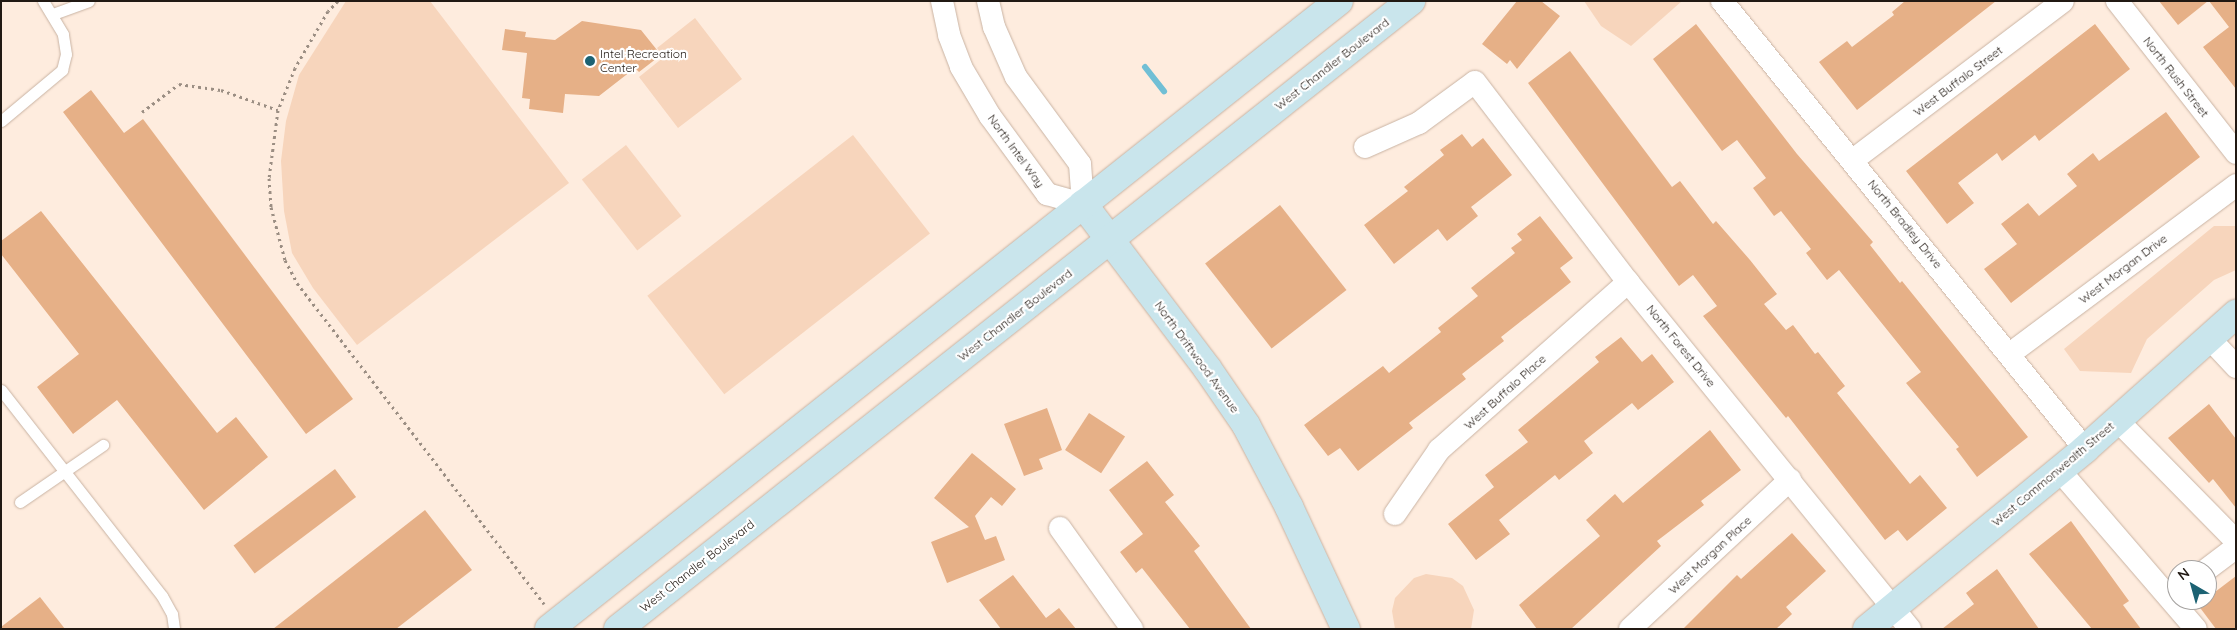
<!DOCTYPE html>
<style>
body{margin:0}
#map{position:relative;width:2237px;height:630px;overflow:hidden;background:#feecde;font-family:Quicksand,sans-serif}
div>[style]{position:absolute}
.green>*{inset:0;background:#f7d5bc;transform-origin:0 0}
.stream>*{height:6px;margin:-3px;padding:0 3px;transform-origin:3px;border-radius:3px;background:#71bfd5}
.building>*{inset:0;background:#e6b087;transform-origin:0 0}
.path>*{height:3px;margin-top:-1.5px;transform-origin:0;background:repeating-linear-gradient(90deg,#9b8e83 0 2.5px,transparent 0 6.5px)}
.roads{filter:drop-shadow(0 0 1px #c9b3a3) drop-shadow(0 0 1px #c9b3a3)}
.lane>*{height:11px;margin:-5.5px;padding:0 5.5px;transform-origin:5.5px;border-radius:5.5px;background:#fff}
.street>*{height:22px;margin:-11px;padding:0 11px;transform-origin:11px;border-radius:11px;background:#fff}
.secondary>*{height:28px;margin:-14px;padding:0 14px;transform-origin:14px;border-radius:14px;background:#c9e5ec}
.dots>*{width:14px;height:14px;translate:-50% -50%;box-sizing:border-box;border:2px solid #fff;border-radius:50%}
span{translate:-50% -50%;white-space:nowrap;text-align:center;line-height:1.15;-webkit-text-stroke:4.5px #fff;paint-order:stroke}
.poi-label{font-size:12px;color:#211913}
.left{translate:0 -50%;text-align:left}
.street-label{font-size:12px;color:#211913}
.frame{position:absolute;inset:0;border:2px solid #211913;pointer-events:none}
.north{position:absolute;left:2167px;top:560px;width:50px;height:50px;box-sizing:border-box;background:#fff;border:1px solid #a6a3a1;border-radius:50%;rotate:322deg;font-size:14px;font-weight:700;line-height:20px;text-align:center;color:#211913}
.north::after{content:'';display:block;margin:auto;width:18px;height:22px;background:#1c6273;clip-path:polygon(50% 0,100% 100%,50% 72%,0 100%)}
</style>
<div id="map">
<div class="green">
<i style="clip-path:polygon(346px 1px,430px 1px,569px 183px,357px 345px,313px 288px,292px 253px,284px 211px,281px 161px,286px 121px,299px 75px)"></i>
<i style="clip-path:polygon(1584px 1px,1682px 1px,1631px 46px,1601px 26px)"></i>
<i style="clip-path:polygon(695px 18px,742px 79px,678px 128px,639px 77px,664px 57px,657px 48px)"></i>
<i style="left:853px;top:135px;width:125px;height:261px;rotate:52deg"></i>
<i style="left:626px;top:145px;width:90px;height:56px;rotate:52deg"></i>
<i style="clip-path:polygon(2214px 226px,2236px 226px,2236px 270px,2214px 280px,2147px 339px,2131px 373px,2080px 371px,2064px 349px)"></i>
<i style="clip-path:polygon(1426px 574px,1452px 578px,1463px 586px,1474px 610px,1471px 629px,1395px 629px,1392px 611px,1395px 598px,1414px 578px)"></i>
</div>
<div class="stream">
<i style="left:1145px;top:67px;width:31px;rotate:52deg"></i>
</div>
<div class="building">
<i style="clip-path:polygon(1517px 1px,1541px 1px,1560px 16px,1517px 69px,1510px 60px,1507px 64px,1482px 44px)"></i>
<i style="clip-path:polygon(1905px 1px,1996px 1px,1857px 110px,1819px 62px,1847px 41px,1852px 47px,1894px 15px,1892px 12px)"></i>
<i style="clip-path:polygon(2159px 1px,2208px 1px,2178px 25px)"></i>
<i style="clip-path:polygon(2209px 1px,2236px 1px,2236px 89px,2203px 47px,2229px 27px)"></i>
<i style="clip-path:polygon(582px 21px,641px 30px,661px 55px,639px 72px,635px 68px,599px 96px,565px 94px,563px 113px,529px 109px,530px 99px,522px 98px,527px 53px,502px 50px,505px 29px,526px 32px,525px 37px,555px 40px)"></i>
<i style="clip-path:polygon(1696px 24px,1797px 154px,1873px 242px,1870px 245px,1900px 283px,1902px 281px,2028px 437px,1977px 477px,1956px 449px,1959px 447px,1906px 383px,1921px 372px,1839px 270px,1827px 280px,1806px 253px,1811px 249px,1781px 211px,1774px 216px,1753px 188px,1766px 178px,1737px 140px,1722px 151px,1653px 59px)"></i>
<i style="clip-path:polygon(2095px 24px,2130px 69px,2039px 141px,2035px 135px,2002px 161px,1997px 153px,1958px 183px,1974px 203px,1947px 224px,1906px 171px)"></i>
<i style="clip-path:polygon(1570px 51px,1672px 187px,1680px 181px,1713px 224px,1716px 221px,1750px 260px,1777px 294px,1764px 304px,1786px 330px,1793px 325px,1815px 354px,1818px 352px,1845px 386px,1837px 393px,1910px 484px,1920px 475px,1947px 508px,1907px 541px,1898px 530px,1885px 540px,1788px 416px,1786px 418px,1703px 316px,1717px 306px,1693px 275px,1679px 286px,1528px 83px)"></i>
<i style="clip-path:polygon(91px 90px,124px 133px,143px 119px,353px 399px,306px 434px,63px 112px)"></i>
<i style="clip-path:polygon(2166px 112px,2200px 157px,2011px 303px,1984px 269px,2017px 244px,2001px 224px,2028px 203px,2039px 216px,2077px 186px,2067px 174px,2093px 153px,2099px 161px)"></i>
<i style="clip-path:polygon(1462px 134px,1472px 147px,1483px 138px,1512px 175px,1471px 207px,1478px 216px,1447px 241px,1438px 229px,1394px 264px,1364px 225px,1408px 191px,1404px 187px,1444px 155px,1440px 150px)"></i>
<i style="left:1280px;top:205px;width:108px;height:95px;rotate:52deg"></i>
<i style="clip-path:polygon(41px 211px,217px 433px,236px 417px,268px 457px,204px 510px,117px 400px,73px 434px,37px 387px,79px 354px,1px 254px,1px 241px)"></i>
<i style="clip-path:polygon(1540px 216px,1573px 258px,1560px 268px,1571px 282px,1501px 337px,1504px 341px,1462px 374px,1466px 379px,1409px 423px,1413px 428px,1358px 471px,1340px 448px,1328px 456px,1304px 425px,1383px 366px,1389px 373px,1441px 332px,1438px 328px,1478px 296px,1471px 288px,1515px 253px,1511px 248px,1522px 240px,1517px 234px)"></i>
<i style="clip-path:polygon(1621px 337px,1642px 362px,1652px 354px,1674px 382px,1638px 410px,1632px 403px,1584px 441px,1593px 453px,1559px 480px,1555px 475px,1499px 520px,1510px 534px,1476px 560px,1448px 524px,1494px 487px,1485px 475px,1528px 442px,1518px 430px,1599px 362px,1595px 357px)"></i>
<i style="clip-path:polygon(2209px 404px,2236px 439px,2236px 508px,2213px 479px,2209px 483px,2168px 438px)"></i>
<i style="clip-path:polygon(1047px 408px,1062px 450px,1039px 459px,1043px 469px,1024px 476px,1004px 424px)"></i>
<i style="left:1089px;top:413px;width:43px;height:44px;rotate:33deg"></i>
<i style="clip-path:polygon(1710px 430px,1741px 470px,1701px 501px,1704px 505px,1657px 541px,1661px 546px,1571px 629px,1537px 629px,1519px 605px,1600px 536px,1586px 520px,1615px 494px,1623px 503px)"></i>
<i style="clip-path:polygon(972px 453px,1016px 489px,1002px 506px,991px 497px,975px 516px,985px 540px,996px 536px,1005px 560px,947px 583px,931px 542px,969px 527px,934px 498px)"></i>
<i style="clip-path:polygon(1147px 461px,1174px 495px,1165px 502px,1200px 546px,1194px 551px,1251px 629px,1190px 629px,1142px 568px,1136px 573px,1120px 552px,1143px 534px,1109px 490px)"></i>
<i style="left:335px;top:469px;width:35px;height:127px;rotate:53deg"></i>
<i style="clip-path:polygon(425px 510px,472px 570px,396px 629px,273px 629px)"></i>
<i style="clip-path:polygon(2071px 521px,2129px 601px,2123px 605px,2141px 629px,2092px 629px,2029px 554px)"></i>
<i style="clip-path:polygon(1792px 533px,1826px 571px,1786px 607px,1792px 614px,1776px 629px,1683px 629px,1737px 575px,1741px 579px)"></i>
<i style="clip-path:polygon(1997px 569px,2039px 629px,1942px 629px,1974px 604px,1966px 593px)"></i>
<i style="clip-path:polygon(1013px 575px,1046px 618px,1059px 608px,1076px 629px,1001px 629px,979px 600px)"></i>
<i style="clip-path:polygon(2236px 576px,2236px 629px,2216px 629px,2198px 605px)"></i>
<i style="clip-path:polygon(40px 597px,65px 629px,1px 629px,1px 627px)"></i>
</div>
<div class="path">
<i style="left:338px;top:1px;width:14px;rotate:135deg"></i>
<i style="left:328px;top:11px;width:66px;rotate:120.1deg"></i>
<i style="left:295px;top:68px;width:45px;rotate:112deg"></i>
<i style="left:278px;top:110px;width:69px;rotate:97.5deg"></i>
<i style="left:269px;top:178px;width:29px;rotate:86deg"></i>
<i style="left:271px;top:207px;width:55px;rotate:75.2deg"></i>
<i style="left:285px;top:260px;width:26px;rotate:62deg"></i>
<i style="left:297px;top:283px;width:405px;rotate:52.4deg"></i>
<i style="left:142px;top:112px;width:46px;rotate:-37.1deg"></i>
<i style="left:179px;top:84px;width:42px;rotate:8.1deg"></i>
<i style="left:221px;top:90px;width:60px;rotate:19.3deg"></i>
</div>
<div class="roads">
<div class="lane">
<i style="left:53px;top:14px;width:38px;rotate:-20deg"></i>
<i style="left:1px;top:121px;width:80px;rotate:-39.9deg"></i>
<i style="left:62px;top:70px;width:16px;rotate:-76deg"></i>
<i style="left:66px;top:54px;width:20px;rotate:-99deg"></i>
<i style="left:63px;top:34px;width:39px;rotate:-121deg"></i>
<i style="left:1px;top:390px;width:261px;rotate:52deg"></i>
<i style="left:162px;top:596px;width:21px;rotate:61deg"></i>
<i style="left:172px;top:614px;width:15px;rotate:82deg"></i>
<i style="left:20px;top:502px;width:101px;rotate:-34.5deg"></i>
</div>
<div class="street">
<i style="left:942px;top:1px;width:35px;rotate:78deg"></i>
<i style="left:949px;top:35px;width:34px;rotate:69deg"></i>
<i style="left:961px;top:67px;width:57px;rotate:59.4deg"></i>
<i style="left:990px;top:116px;width:97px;rotate:53.8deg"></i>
<i style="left:1047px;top:194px;width:37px;rotate:16deg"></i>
<i style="left:1083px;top:204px;width:40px;rotate:-94.3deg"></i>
<i style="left:1080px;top:164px;width:108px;rotate:-126.3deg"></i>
<i style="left:1016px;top:77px;width:55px;rotate:-113.7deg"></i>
<i style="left:994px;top:27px;width:27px;rotate:-103deg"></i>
<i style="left:1722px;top:1px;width:577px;rotate:50.98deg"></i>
<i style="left:2117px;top:1px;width:193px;rotate:51.9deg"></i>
<i style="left:1365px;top:147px;width:59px;rotate:-24deg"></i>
<i style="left:1419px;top:123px;width:69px;rotate:-36.2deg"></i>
<i style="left:1475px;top:82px;width:252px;rotate:52.6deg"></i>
<i style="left:1628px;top:282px;width:447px;rotate:50.9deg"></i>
<i style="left:1853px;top:160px;width:263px;rotate:-37.1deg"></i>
<i style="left:2211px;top:340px;width:37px;rotate:47deg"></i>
<i style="left:2011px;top:353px;width:281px;rotate:-36.7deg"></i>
<i style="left:2118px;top:421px;width:168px;rotate:45.5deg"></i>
<i style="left:2060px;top:471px;width:208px;rotate:49.3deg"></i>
<i style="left:1395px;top:514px;width:78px;rotate:-55.5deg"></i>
<i style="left:1439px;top:450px;width:253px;rotate:-41.6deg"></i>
<i style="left:1060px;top:528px;width:124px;rotate:54.5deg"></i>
<i style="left:2206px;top:570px;width:38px;rotate:-37deg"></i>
<i style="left:1630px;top:629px;width:219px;rotate:-43deg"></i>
</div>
<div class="secondary">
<i style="left:1083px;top:204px;width:206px;rotate:52.9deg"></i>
<i style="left:1207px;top:368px;width:69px;rotate:55.6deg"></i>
<i style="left:1246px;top:425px;width:93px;rotate:62.3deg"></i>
<i style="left:1289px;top:507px;width:135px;rotate:65deg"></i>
<i style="left:549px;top:629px;width:1009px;rotate:-38.48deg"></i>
<i style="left:618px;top:629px;width:1012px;rotate:-38.38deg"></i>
<i style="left:1867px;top:629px;width:283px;rotate:-39.5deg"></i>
<i style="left:2085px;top:449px;width:203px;rotate:-41.8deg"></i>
</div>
</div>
<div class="dots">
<i style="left:590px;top:61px;background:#1c6273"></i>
</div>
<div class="poi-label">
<span class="left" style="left:600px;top:61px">Intel Recreation<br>Center</span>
</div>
<div class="street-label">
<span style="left:1332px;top:64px;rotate:-38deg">West Chandler Boulevard</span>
<span style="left:2176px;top:77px;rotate:52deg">North Rush Street</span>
<span style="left:1958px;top:81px;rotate:-37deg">West Buffalo Street</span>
<span style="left:1016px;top:151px;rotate:54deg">North Intel Way</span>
<span style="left:1905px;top:224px;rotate:51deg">North Bradley Drive</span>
<span style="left:2123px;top:269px;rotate:-37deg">West Morgan Drive</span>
<span style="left:1015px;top:315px;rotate:-38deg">West Chandler Boulevard</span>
<span style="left:1681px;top:346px;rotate:51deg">North Forest Drive</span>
<span style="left:1197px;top:357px;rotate:54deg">North Driftwood Avenue</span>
<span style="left:1505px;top:392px;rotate:-42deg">West Buffalo Place</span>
<span style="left:2053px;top:474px;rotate:-40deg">West Commonwealth Street</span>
<span style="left:1710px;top:555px;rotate:-43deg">West Morgan Place</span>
<span style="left:697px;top:566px;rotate:-38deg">West Chandler Boulevard</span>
</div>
<div class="frame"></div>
<div class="north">N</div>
</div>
